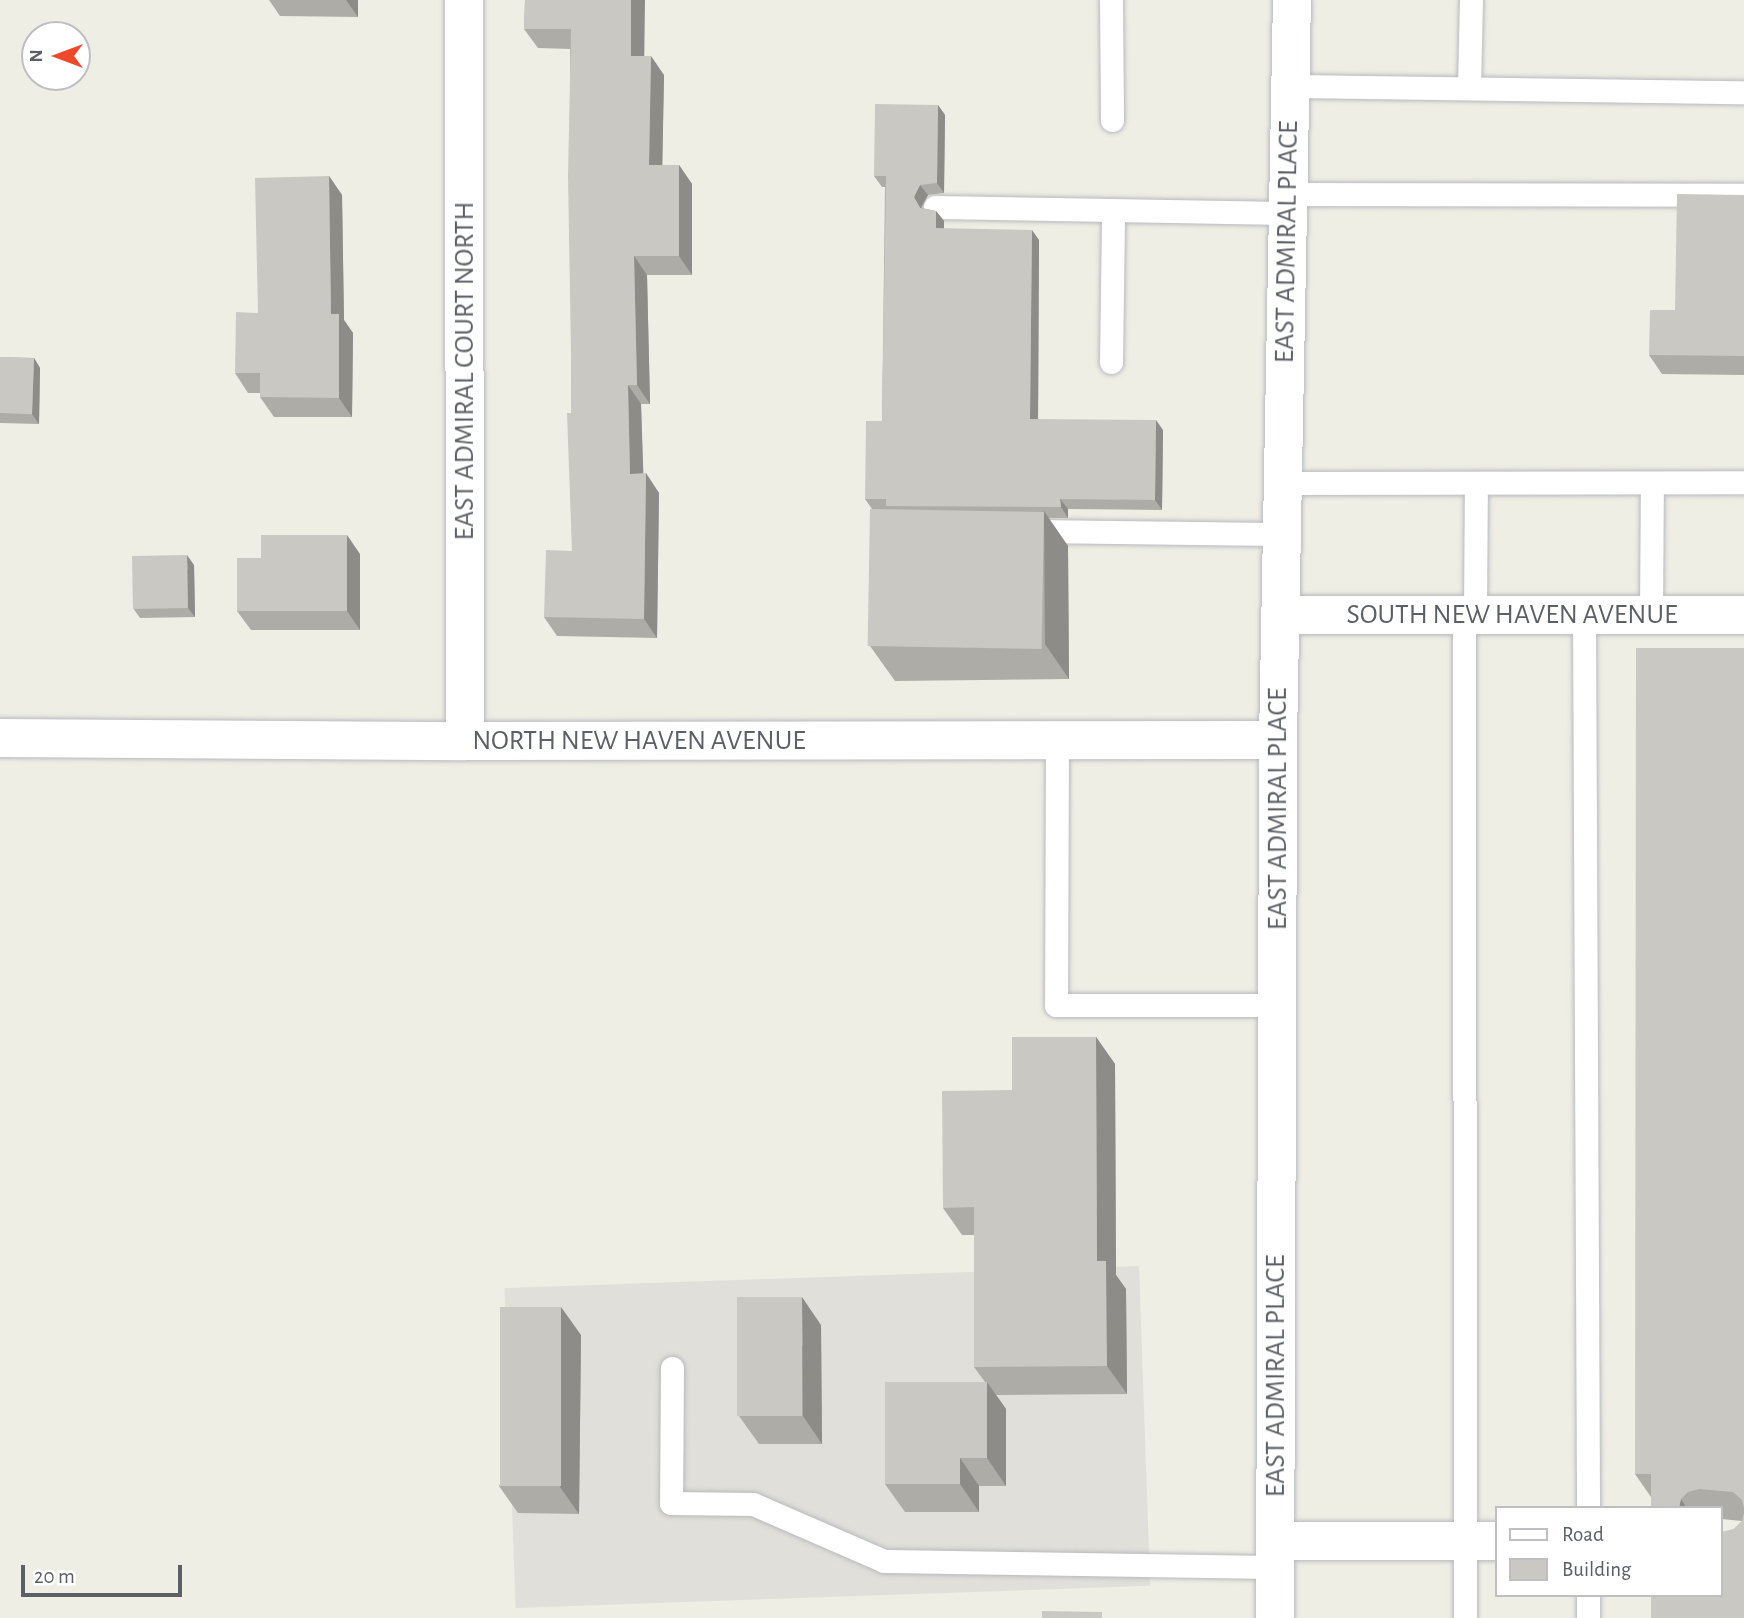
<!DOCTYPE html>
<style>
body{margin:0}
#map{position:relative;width:1744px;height:1618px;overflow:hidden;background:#efeee5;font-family:"Alegreya Sans",sans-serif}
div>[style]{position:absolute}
.industrial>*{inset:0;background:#e0dfd9;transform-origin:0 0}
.roads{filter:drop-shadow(0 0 2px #b7babf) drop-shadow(0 0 2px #b7babf)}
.service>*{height:23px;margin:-11.5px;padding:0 11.5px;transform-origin:11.5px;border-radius:11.5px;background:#fff}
.minor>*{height:38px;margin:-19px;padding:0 19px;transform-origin:19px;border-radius:19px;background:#fff}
.secondary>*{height:38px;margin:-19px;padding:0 19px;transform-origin:19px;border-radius:19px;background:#fff}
.wall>*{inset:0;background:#aeaca7}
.shaded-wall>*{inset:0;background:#8d8c88}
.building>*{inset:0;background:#cac8c2;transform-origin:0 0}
span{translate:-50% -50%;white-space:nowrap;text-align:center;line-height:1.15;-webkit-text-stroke:7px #fff;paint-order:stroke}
.street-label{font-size:28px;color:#5c6066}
.legend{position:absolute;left:1495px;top:1506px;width:228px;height:91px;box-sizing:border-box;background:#fff;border:2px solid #bebfc2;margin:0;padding:9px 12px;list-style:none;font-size:21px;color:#5c6066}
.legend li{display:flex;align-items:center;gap:14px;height:35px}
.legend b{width:35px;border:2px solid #bebfc2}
.north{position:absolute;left:21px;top:21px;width:70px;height:70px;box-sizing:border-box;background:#fff;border:2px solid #bebfc2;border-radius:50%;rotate:270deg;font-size:19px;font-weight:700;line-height:28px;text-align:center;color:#5c6066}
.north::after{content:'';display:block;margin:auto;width:24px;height:32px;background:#ef482b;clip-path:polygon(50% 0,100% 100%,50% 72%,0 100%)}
.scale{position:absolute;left:21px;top:1565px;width:161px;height:32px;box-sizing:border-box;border:4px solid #5c6066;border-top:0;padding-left:9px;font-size:21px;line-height:24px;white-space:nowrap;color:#5c6066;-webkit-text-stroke:5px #fff;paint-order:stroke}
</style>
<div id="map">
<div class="industrial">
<i style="left:1139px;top:1266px;width:320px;height:635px;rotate:88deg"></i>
</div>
<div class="roads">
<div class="service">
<i style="left:1111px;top:0;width:120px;rotate:89.5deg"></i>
<i style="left:1290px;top:86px;width:454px;rotate:0.8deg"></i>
<i style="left:1469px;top:88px;width:88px;rotate:-88.7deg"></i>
<i style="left:1288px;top:194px;width:456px;rotate:0.1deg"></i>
<i style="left:935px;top:207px;width:353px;rotate:1deg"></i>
<i style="left:1111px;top:362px;width:151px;rotate:-89.2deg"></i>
<i style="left:1283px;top:483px;width:461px;rotate:-0.1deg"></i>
<i style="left:1027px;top:531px;width:255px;rotate:0.7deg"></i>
<i style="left:1584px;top:614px;width:894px;rotate:89.74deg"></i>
<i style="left:1651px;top:614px;width:131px;rotate:-89.6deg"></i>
<i style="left:1464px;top:615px;width:1003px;rotate:89.94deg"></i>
<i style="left:1475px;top:615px;width:132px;rotate:-89.6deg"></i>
<i style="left:1057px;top:740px;width:265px;rotate:90.2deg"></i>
<i style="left:1056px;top:1005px;width:221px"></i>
<i style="left:672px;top:1368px;width:135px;rotate:90.4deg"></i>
<i style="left:671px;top:1503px;width:82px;rotate:0.7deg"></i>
<i style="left:753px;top:1504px;width:143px;rotate:23.5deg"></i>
<i style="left:884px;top:1561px;width:391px;rotate:0.9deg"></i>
<i style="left:1588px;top:1595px;width:23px;rotate:90deg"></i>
</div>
<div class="minor">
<i style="left:464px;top:0;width:741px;rotate:89.92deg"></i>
<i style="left:1280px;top:615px;width:464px"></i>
<i style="left:0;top:738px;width:465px;rotate:0.4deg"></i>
<i style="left:465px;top:741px;width:813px;rotate:-0.07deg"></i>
<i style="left:1276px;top:1541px;width:221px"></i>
</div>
<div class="secondary">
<i style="left:1275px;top:1618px;width:878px;rotate:-89.8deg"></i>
<i style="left:1278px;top:740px;width:740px;rotate:-88.92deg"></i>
</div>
</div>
<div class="wall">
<i style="clip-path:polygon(269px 0,358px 0,358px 17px,280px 16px)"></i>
<i style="clip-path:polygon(525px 0,644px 56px,664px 75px,662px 165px,679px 165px,692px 184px,692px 275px,647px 275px,650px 404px,641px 404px,643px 473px,659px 493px,657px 638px,557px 636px,544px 617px,572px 551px,570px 49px,538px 48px,524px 29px)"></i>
<i style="clip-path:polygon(938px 105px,945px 115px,944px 193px,928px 195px,922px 208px,936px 211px,944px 221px,944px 229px,1039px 240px,1038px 419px,1163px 430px,1162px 510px,1068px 509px,1068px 518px,1048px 518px,1068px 546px,1069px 679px,895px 681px,870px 646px,872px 509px,865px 499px,882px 421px,885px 187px,882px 187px,874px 176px)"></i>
<i style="clip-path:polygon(329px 176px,342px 195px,344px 320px,353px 333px,352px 417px,274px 417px,260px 397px,260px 393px,248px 393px,235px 373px,258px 313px)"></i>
<i style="clip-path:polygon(1744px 195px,1744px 375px,1662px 374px,1649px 355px)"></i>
<i style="clip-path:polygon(0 357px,34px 358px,40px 368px,39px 424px,0 423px)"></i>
<i style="clip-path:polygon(360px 554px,360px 630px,251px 630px,237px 611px,261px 558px)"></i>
<i style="clip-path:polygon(194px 565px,195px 617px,140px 618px,133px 608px)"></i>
<i style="clip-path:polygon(1744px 648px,1744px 1618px,1724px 1533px,1734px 1529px,1742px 1521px,1721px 1519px,1721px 1508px,1651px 1508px,1651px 1497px,1635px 1474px)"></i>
<i style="clip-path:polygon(1096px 1037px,1115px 1064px,1116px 1275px,1126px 1289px,1127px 1394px,996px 1395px,1006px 1409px,1006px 1486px,979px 1486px,979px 1512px,905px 1512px,885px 1484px,985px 1382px,974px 1367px,974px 1235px,962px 1235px,943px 1208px,1012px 1090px)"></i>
<i style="clip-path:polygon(821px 1325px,822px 1444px,759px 1444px,739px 1416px)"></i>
<i style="clip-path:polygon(581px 1335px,579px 1514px,518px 1513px,499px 1486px)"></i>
</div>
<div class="shaded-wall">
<i style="clip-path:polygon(346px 0,358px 0,358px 17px)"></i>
<i style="clip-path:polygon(631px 0,645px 0,644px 75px,631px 56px)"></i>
<i style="clip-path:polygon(651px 56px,664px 75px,662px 184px,649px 165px)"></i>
<i style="clip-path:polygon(938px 105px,945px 115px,944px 193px,937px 183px)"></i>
<i style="clip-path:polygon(679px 165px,692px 184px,692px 275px,679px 256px)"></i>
<i style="clip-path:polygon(329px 176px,342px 195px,344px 320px,353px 333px,352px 417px,339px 398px,331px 314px)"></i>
<i style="clip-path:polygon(920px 185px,928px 195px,921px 207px,927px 219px,914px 197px)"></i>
<i style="clip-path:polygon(936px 211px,944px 221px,944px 239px,936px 228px)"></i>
<i style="clip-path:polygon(1032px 230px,1039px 240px,1038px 430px,1030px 419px)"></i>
<i style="clip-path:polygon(634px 256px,647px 275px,650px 404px,637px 385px)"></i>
<i style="clip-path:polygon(34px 358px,40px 368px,39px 424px,32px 414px)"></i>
<i style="clip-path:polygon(628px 385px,641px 404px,644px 493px,630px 474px)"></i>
<i style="clip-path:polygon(1156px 420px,1163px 430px,1162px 510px,1155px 500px)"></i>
<i style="clip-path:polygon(646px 473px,659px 493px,657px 638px,644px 619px)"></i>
<i style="clip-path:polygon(1060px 499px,1068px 509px,1068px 518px,1061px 507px)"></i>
<i style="clip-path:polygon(1044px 511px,1068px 546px,1069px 679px,1045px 644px)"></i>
<i style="clip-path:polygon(347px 535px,360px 554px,360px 630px,347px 611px)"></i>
<i style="clip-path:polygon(187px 555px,194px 565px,195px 617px,188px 608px)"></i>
<i style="clip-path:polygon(1096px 1037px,1115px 1064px,1116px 1275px,1126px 1289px,1127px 1394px,1107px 1366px,1097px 1261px)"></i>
<i style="clip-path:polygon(802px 1297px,821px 1325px,822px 1444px,803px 1416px)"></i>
<i style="clip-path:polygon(561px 1307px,581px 1335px,579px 1514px,560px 1487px)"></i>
<i style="clip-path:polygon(987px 1382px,1006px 1409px,1006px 1486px,987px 1458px)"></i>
<i style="clip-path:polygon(960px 1458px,979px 1486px,979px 1512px,960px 1484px)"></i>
<i style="clip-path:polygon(1681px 1499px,1687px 1508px,1679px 1508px)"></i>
</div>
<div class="building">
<i style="clip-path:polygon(525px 0,631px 0,631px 56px,651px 56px,649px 165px,679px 165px,679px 256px,634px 256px,637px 385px,628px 385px,630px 474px,646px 473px,644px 619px,544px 617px,546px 550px,572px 551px,567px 413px,572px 413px,568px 176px,571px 29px,524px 29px)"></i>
<i style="clip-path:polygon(875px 104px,938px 105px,937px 183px,920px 185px,914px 197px,920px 208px,936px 211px,936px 228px,1032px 230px,1030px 419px,1156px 420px,1155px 500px,1060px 499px,1061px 507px,886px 506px,886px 499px,865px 499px,866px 421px,882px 421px,886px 176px,874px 176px)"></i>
<i style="clip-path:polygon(329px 176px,331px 314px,339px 314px,339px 398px,260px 397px,260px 373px,235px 373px,236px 312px,258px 313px,255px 178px)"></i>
<i style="clip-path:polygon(1677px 194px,1744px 195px,1744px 356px,1649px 355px,1650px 310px,1675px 310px)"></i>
<i style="left:0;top:357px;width:34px;height:56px;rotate:2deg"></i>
<i style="left:870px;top:509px;width:174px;height:137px;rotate:1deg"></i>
<i style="clip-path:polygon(261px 535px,347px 535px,347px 611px,237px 611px,237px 558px,261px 558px)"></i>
<i style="left:187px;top:555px;width:53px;height:55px;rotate:89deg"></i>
<i style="clip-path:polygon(1636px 648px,1744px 648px,1744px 1508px,1742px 1500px,1733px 1492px,1699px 1489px,1688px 1492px,1681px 1499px,1679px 1508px,1651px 1508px,1651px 1474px,1635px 1474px)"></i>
<i style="clip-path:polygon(1012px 1037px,1096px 1037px,1097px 1261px,1106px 1261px,1107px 1366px,974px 1367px,974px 1207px,943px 1208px,942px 1091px,1012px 1090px)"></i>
<i style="left:802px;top:1297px;width:119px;height:65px;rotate:90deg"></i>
<i style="left:500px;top:1307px;width:61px;height:179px"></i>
<i style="clip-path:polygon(885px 1382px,987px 1382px,987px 1458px,960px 1458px,960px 1484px,885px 1484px)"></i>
<i style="clip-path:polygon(1744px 1513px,1744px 1618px,1651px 1618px,1651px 1595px,1721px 1595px,1721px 1532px,1734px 1529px,1742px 1521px)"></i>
<i style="clip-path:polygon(1042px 1611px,1102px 1612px,1102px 1618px,1042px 1618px)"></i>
</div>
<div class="street-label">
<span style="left:1287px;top:242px;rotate:-89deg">EAST ADMIRAL PLACE</span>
<span style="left:465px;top:371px;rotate:-90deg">EAST ADMIRAL COURT NORTH</span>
<span style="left:1512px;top:615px">SOUTH NEW HAVEN AVENUE</span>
<span style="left:639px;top:741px">NORTH NEW HAVEN AVENUE</span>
<span style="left:1278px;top:809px;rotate:-90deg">EAST ADMIRAL PLACE</span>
<span style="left:1276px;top:1376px;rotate:-90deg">EAST ADMIRAL PLACE</span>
</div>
<ul class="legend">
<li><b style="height:9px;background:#fff"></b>Road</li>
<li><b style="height:19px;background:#cac8c2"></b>Building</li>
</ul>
<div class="north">N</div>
<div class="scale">20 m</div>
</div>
